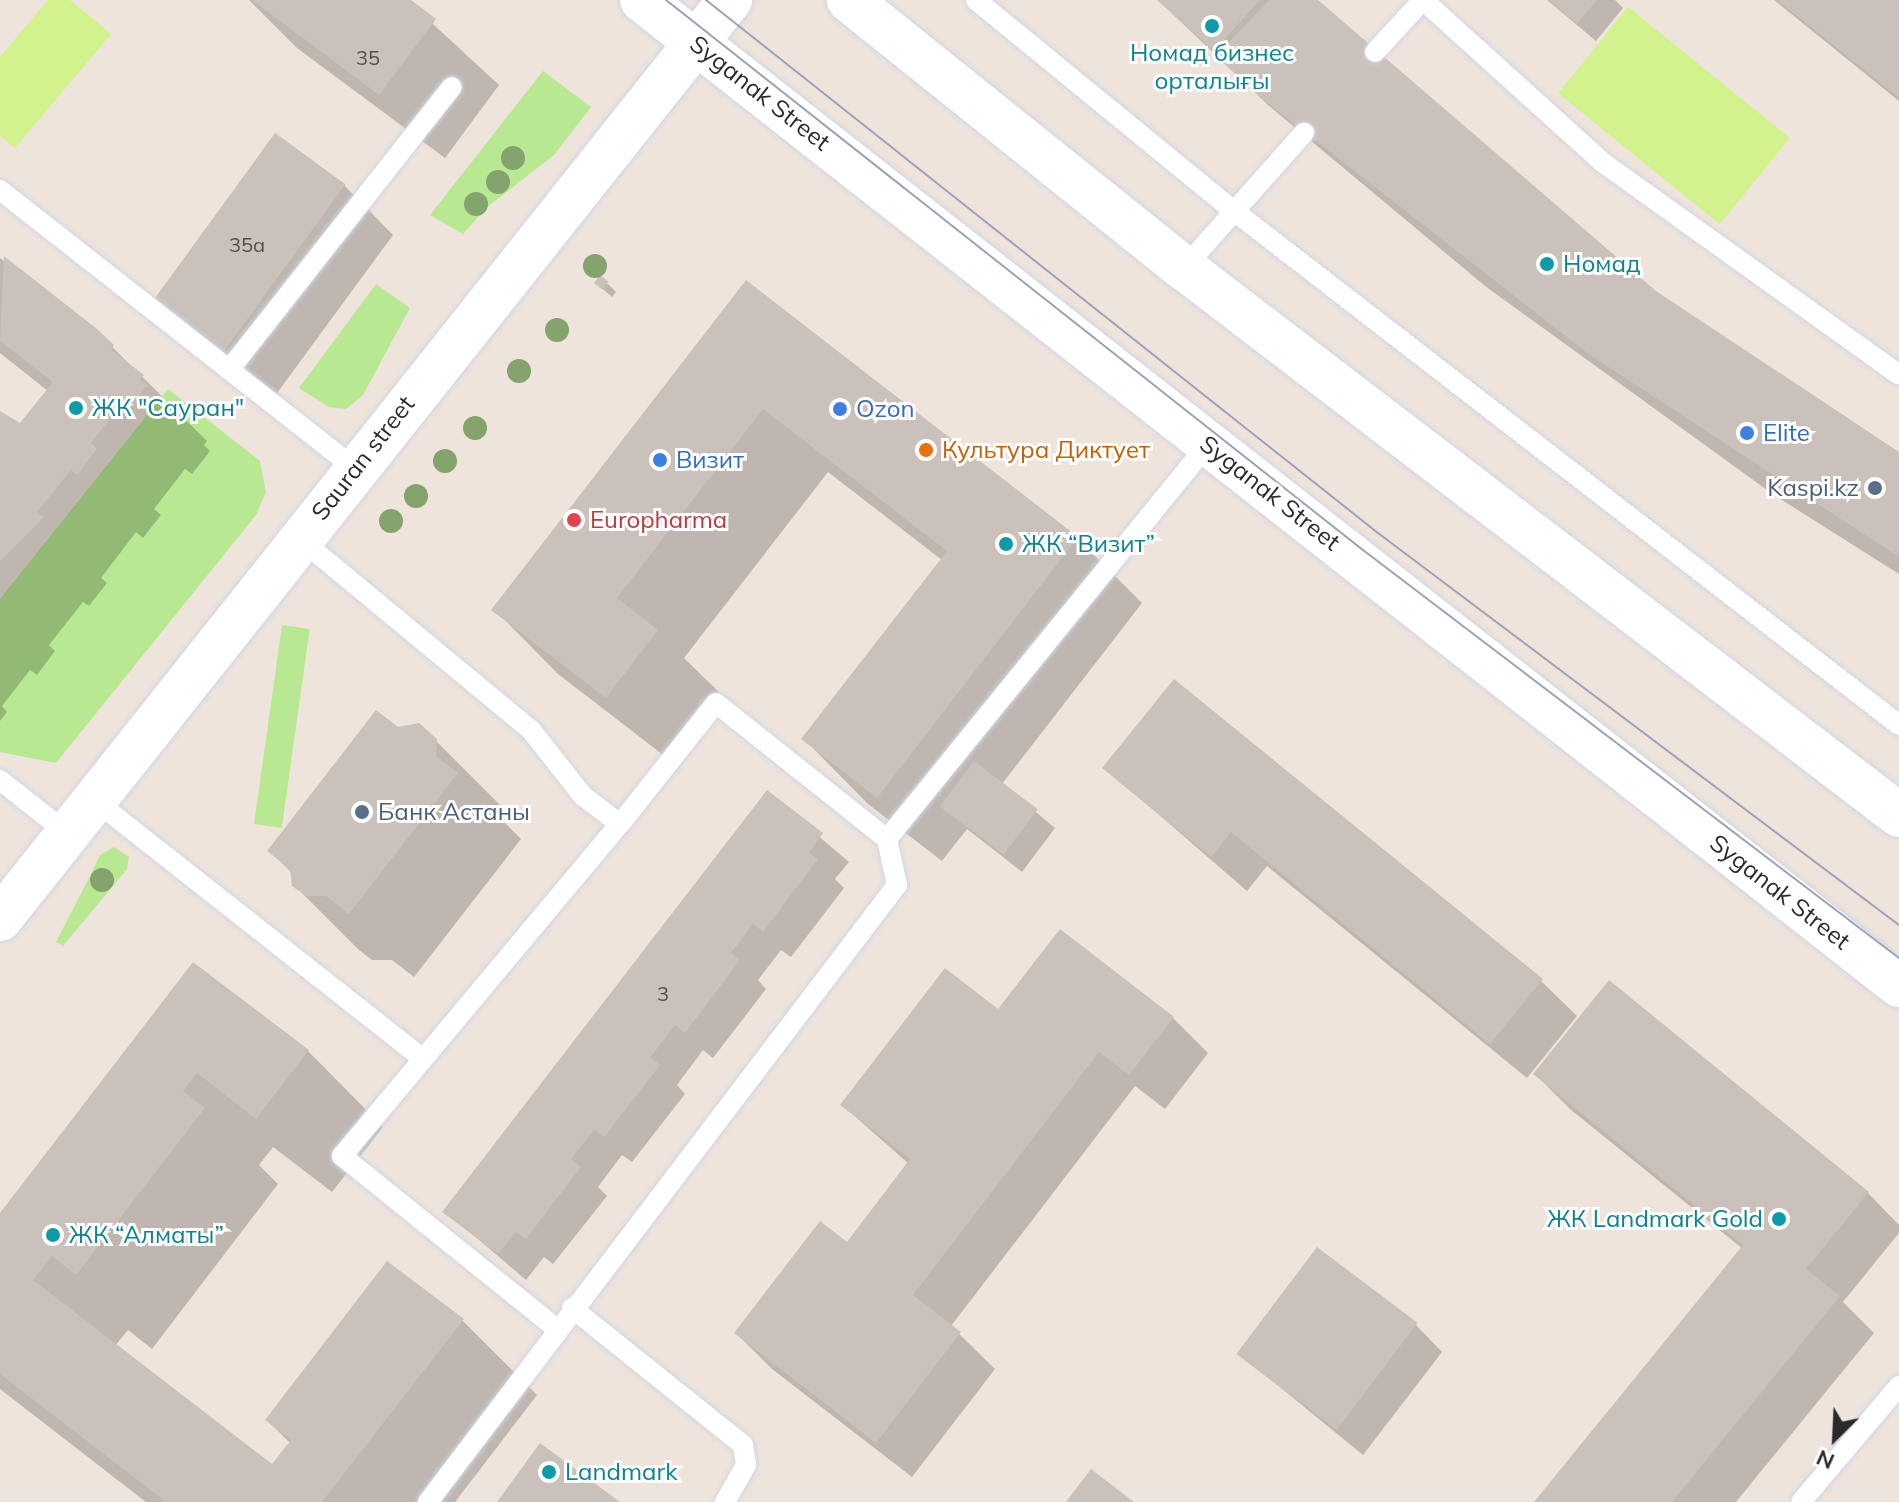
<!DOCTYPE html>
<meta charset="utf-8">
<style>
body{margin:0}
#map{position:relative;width:1899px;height:1502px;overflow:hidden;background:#eee4db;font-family:Mulish,sans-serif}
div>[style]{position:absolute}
.green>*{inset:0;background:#b8e992;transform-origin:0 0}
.pitch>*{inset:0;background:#d1f28d;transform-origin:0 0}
.shadow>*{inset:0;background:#0003}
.building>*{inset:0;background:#c9c1ba;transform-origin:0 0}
.roads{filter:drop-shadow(0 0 2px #d0d6e4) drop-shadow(0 0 2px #d0d6e4)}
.lane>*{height:20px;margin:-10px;padding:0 10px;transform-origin:10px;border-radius:10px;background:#fff}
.secondary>*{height:44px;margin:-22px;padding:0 22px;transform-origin:22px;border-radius:22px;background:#fff}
.tram>*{height:2px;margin:-1px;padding:0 1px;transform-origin:1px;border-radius:1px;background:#9da3b6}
.trees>*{width:24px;height:24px;margin:-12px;border-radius:50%;background:#85a36d}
.dots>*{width:22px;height:22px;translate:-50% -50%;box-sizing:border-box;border:4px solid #fff;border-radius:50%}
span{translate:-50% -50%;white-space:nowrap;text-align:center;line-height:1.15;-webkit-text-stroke:6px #fff;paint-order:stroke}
.number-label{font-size:20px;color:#52504e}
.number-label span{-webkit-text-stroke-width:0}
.culture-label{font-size:24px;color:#0d838f}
.left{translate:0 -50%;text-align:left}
.right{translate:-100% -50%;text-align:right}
.street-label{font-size:24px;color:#2a2a2a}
.shop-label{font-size:24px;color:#366cbe}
.food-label{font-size:24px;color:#c56008}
.service-label{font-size:24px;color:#4e5e75}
.health-label{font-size:24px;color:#be3a42}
.north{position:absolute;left:1795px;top:1398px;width:80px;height:80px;-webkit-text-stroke:6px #fff;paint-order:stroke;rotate:204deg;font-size:22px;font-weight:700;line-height:32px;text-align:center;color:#2a2a2a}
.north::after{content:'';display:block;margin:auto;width:28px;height:36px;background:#2a2a2a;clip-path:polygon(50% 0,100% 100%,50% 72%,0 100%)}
</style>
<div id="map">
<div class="green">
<i style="clip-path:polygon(543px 71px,591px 107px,554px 155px,486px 208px,463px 234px,430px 215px)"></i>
<i style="clip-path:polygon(376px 284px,410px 308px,363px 395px,346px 409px,329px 407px,299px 388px)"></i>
<i style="clip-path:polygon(168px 389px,260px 461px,266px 492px,256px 515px,56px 763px,0 752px,0 599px)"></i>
<i style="left:282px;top:625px;width:28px;height:201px;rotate:8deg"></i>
<i style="clip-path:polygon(114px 847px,129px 857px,127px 869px,63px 946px,56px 942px,89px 878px,100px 855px)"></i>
</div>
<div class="pitch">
<i style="clip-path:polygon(48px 0,70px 0,111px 34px,15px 148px,0 136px,0 57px)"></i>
<i style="left:1628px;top:7px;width:208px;height:111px;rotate:39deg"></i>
</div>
<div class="shadow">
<i style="clip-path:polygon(249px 0,407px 0,499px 85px,445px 158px,297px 48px)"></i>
<i style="clip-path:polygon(1158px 0,1315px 0,1655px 293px,1899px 455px,1899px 574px,1774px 495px,1485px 286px,1268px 105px)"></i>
<i style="clip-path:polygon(1547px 0,1615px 0,1623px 8px,1596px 41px)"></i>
<i style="clip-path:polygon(1774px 0,1899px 0,1899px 101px)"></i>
<i style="clip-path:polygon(344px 185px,393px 235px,269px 404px,201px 354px)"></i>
<i style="clip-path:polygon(0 258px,95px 330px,207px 441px,204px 445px,210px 451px,192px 474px,185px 469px,154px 509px,161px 515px,143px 538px,136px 532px,101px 578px,107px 583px,89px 606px,83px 602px,49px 645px,55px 651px,37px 675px,30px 670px,2px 706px,7px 712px,0 721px,0 414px,21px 426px,48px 391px,0 353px)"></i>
<i style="clip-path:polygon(596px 283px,608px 284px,616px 292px,612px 297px)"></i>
<i style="clip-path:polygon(746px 283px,1077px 538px,1142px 603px,1002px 784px,1055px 828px,1022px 872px,967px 829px,942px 861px,868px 804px,804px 739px,942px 560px,828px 472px,684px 658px,722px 695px,671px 761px,558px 674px,494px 609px)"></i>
<i style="clip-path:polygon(1175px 682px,1541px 981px,1577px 1016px,1527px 1078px,1267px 866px,1247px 891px,1105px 768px)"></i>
<i style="clip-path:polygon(398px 729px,436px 741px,501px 806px,500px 818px,521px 839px,414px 977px,392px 960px,372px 960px,359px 950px,294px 885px,293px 874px,270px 851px)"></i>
<i style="clip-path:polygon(768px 793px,849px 862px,835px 879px,844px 888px,791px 957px,781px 950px,758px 980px,766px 989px,713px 1058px,703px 1050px,677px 1085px,685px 1094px,632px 1162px,622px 1155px,598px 1187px,607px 1196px,553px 1264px,544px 1257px,526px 1280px,445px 1211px)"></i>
<i style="clip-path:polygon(194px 965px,308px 1051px,383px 1127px,332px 1192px,273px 1147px,259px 1165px,278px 1184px,152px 1349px,128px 1330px,115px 1346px,272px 1467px,290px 1443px,267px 1420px,462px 1320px,537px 1395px,455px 1502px,146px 1502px,0 1389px,0 1216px)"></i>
<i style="clip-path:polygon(999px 1012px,1173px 1018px,1208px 1053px,1165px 1109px,1135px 1086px,951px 1326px,995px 1369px,912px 1477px,772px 1369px,736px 1333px,847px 1244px,909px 1164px,842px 1105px)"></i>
<i style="clip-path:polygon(1535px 1074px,1868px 1193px,1899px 1225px,1899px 1233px,1843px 1302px,1874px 1333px,1736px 1502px,1537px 1502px,1743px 1249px,1570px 1109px)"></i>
<i style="clip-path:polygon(1416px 1325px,1442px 1352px,1363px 1455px,1238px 1353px)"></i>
</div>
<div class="building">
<i style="clip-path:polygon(252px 0,411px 0,436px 19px,379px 95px)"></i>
<i style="clip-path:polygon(1157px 0,1260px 0,1214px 51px)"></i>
<i style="clip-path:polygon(1269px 0,1318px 0,1656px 291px,1899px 452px,1899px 557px,1590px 355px,1261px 98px,1216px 56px)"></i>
<i style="clip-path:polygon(1548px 0,1597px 0,1577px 24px)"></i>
<i style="clip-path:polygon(1777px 0,1899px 0,1899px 98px)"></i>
<i style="left:275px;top:133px;width:87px;height:213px;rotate:36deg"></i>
<i style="clip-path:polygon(4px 256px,97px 329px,114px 345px,111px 350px,144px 375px,140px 380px,147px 385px,127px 411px,120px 406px,91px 443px,97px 449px,77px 475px,71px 470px,37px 512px,44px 517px,0 561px,0 411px,20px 423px,53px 382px,0 341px)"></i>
<i style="left:600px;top:275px;width:11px;height:10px;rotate:38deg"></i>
<i style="clip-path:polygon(746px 280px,1078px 537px,877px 798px,801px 739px,947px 551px,763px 409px,617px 598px,658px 630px,606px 698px,491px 610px)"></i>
<i style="clip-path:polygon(1174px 679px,1543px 979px,1490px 1044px,1231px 832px,1211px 857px,1102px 768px)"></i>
<i style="clip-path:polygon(376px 710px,398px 727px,419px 723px,437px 739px,436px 756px,458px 773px,349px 914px,326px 896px,306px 896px,292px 886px,290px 869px,267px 851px)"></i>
<i style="left:974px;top:761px;width:80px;height:57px;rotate:37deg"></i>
<i style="clip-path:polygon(767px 790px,823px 833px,809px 852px,818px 859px,763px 932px,753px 924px,731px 953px,740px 960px,685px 1033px,675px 1025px,650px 1058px,660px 1065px,604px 1137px,594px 1130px,571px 1159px,581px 1167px,526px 1239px,516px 1232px,498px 1254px,442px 1212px)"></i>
<i style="clip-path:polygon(1060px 929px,1174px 1017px,1129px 1075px,1099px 1052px,913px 1295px,961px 1332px,876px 1443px,734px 1333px,820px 1221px,847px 1242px,910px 1159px,840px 1105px,945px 968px,998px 1009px)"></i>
<i style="clip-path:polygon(193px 962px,309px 1050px,256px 1119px,197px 1073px,183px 1091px,205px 1108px,76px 1275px,52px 1256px,33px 1280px,272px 1464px,291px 1440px,265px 1420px,387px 1261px,464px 1319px,322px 1502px,166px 1502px,0 1374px,0 1213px)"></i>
<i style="clip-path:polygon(1609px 980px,1869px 1192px,1806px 1269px,1840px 1296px,1672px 1502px,1534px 1502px,1743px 1245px,1533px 1074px)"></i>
<i style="left:1317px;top:1247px;width:126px;height:134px;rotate:37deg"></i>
<i style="clip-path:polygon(540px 1443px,620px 1502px,497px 1502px)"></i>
<i style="clip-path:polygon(1091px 1469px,1134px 1502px,1066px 1502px)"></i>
</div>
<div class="roads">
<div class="lane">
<i style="left:976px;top:0;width:333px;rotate:39.3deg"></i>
<i style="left:1234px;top:211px;width:840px;rotate:37.7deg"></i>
<i style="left:1423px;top:0;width:241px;rotate:42.1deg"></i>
<i style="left:1602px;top:162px;width:365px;rotate:35.6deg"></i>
<i style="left:1375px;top:52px;width:68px;rotate:-47.4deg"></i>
<i style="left:0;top:190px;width:450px;rotate:38.1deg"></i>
<i style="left:1184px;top:268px;width:181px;rotate:-48.4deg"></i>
<i style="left:229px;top:370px;width:360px;rotate:-51.8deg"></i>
<i style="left:300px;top:539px;width:300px;rotate:39.6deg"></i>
<i style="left:531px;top:730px;width:84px;rotate:51.8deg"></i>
<i style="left:583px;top:796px;width:46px;rotate:37.1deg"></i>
<i style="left:620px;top:824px;width:154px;rotate:-51.6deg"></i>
<i style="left:716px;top:703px;width:218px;rotate:38.5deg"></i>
<i style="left:0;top:780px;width:85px;rotate:38.3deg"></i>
<i style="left:93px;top:799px;width:419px;rotate:38.2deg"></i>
<i style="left:572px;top:1308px;width:219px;rotate:38.7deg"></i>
<i style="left:743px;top:1445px;width:20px;rotate:81deg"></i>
<i style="left:746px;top:1465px;width:43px;rotate:119.6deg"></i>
<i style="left:557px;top:1329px;width:276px;rotate:-141.2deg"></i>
<i style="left:342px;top:1156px;width:433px;rotate:-50.1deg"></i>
<i style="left:428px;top:1502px;width:775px;rotate:-52.76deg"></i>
<i style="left:897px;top:885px;width:47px;rotate:-102.3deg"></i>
<i style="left:887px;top:839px;width:509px;rotate:-50.9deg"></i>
<i style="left:1801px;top:1502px;width:152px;rotate:-49.8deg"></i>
</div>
<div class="secondary">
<i style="left:642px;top:0;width:1597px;rotate:38.08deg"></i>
<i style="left:849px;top:0;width:429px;rotate:38.7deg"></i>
<i style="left:1184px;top:268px;width:900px;rotate:37.42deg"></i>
<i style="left:0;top:919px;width:1174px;rotate:-51.54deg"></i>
</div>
</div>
<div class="tram">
<i style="left:666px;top:0;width:888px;rotate:38.28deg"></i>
<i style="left:1363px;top:550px;width:674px;rotate:37.28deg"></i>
<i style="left:706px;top:0;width:858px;rotate:38.42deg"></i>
<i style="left:1378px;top:533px;width:652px;rotate:36.96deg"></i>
</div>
<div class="trees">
<i style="left:513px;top:158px"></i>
<i style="left:498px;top:182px"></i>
<i style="left:476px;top:204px"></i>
<i style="left:595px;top:266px"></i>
<i style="left:557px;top:330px"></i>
<i style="left:519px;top:371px"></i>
<i style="left:475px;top:428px"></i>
<i style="left:445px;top:461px"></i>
<i style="left:416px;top:496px"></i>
<i style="left:391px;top:521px"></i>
<i style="left:102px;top:880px"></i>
</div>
<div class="dots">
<i style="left:1212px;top:26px;background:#0f9aa8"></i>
<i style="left:1547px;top:264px;background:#0f9aa8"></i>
<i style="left:76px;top:408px;background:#0f9aa8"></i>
<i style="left:840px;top:409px;background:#3f7fe0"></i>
<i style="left:1747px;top:433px;background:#3f7fe0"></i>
<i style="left:926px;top:450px;background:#e8710a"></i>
<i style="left:660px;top:460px;background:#3f7fe0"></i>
<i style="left:1875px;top:488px;background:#5c6f8a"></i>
<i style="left:574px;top:520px;background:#e0444e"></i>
<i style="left:1006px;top:544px;background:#0f9aa8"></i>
<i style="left:362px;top:812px;background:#5c6f8a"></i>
<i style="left:1779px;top:1219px;background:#0f9aa8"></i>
<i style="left:53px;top:1235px;background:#0f9aa8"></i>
<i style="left:549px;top:1472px;background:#0f9aa8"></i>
</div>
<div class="number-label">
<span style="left:368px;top:57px">35</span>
<span style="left:247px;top:244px">35а</span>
<span style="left:663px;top:993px">3</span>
</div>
<div class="culture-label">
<span style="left:1212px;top:67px">Номад бизнес<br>орталығы</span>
<span class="left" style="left:1563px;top:264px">Номад</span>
<span class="left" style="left:92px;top:408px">ЖК "Сауран"</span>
<span class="left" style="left:1022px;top:544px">ЖК “Визит”</span>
<span class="right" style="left:1763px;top:1219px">ЖК Landmark Gold</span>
<span class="left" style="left:69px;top:1235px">ЖК “Алматы”</span>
<span class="left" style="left:565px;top:1472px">Landmark</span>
</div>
<div class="street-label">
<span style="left:760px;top:93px;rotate:38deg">Syganak Street</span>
<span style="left:363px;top:458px;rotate:-52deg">Sauran street</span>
<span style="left:1270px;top:493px;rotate:38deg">Syganak Street</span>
<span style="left:1780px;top:892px;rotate:38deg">Syganak Street</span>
</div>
<div class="shop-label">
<span class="left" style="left:856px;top:409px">Ozon</span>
<span class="left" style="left:1763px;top:433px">Elite</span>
<span class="left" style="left:676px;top:460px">Визит</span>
</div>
<div class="food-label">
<span class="left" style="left:942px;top:450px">Культура Диктует</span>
</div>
<div class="service-label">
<span class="right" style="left:1859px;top:488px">Kaspi.kz</span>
<span class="left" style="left:378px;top:812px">Банк Астаны</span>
</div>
<div class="health-label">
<span class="left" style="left:590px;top:520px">Europharma</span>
</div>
<div class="north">N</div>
</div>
